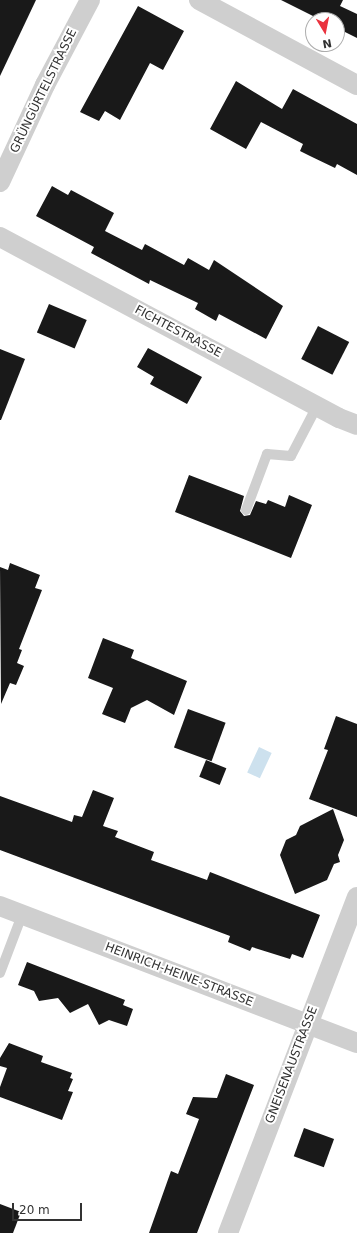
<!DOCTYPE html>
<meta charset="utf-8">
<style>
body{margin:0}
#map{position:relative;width:357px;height:1233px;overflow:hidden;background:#fff;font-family:"DejaVu Sans",sans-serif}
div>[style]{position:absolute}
.water>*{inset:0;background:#cde1ee;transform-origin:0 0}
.building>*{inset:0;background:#191919;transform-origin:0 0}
.service>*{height:10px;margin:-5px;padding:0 5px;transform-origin:5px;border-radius:5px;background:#cfcfcf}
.minor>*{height:20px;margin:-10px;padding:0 10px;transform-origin:10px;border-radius:10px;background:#cfcfcf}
span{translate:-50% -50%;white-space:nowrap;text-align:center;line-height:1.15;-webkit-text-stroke:4px #fff;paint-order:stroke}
.street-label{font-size:12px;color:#323232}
.north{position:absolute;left:305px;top:12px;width:40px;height:40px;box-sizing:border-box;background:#fff;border:1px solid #adadad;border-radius:50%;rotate:170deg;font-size:11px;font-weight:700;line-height:16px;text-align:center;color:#323232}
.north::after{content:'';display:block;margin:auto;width:14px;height:18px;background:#ea333f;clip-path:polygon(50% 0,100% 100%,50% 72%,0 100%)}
.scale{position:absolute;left:12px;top:1203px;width:70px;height:18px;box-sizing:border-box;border:2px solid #323232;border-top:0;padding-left:5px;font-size:12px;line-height:14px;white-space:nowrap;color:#323232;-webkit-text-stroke:3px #fff;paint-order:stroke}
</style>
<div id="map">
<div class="water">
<i style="left:259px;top:747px;width:14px;height:28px;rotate:25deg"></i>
</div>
<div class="building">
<i style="clip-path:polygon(0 0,36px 0,0 76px)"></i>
<i style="clip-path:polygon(281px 0,343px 0,340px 6px,357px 14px,357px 38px,337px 28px,337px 20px,321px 20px)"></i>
<i style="clip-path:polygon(138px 6px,184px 31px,163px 70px,150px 63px,120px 120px,105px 111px,99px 121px,80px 112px)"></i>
<i style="clip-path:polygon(236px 81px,282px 109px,293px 89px,357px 124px,357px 175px,337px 164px,335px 168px,310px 156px,300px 151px,303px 144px,261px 122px,246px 149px,210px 129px)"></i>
<i style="clip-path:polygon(52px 186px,68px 195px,71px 190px,114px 213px,105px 231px,142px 250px,145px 244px,184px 265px,188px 258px,209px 270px,214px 260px,283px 306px,266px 339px,219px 314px,216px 321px,195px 309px,198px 303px,150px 280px,149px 284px,91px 253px,94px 247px,36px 216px)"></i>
<i style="left:49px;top:304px;width:41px;height:31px;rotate:23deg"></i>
<i style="left:318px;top:326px;width:35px;height:37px;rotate:27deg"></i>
<i style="clip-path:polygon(148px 348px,202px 377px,187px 404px,150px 384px,154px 377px,137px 367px)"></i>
<i style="clip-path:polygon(0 349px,25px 359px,1px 420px,0 420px)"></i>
<i style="clip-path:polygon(189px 475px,244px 496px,240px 511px,244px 516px,250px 515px,256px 501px,266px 504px,268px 500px,285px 507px,289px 495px,312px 505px,291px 558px,175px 512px)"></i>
<i style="clip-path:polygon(10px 563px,40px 575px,35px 588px,42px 590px,19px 649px,22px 650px,17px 663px,24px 666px,16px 685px,10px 683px,1px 704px,0 567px,8px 570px)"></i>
<i style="clip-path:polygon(103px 638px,134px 650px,131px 658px,187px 681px,174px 715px,147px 700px,131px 708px,125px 723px,102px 714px,113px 688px,88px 678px)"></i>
<i style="left:188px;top:709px;width:40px;height:41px;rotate:20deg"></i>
<i style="clip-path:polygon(336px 716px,357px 724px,357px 817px,309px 799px,328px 750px,324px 749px)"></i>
<i style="left:206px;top:760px;width:22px;height:18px;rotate:22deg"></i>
<i style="clip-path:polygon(93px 790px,114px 798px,103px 826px,118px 831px,115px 837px,154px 852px,151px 860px,207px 880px,210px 872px,320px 915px,303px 958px,292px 954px,290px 959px,252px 947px,250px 951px,228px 942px,230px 936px,0 850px,0 796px,72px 822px,74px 815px,82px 817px)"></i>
<i style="clip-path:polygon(333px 809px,344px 840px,338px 855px,340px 862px,334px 864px,327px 880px,295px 894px,280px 855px,286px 840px,296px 835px,300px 826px)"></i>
<i style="clip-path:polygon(27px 962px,125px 1000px,123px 1005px,133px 1009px,127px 1026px,109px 1020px,99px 1025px,88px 1004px,70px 1013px,58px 998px,39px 1001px,34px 991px,18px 985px)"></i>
<i style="clip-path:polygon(9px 1043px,43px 1056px,41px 1062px,72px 1073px,70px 1078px,73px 1079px,68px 1091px,73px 1092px,62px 1120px,0 1097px,0 1087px,7px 1068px,0 1066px,0 1058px)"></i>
<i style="clip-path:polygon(226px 1074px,254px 1085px,197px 1233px,149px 1233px,171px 1171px,178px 1174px,199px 1119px,186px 1114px,193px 1097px,217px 1098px)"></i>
<i style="left:304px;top:1128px;width:32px;height:30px;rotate:20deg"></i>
<i style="clip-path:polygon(0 1204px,21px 1212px,13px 1233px,0 1233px)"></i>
</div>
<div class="service">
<i style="left:246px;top:510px;width:60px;rotate:-69.4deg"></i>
<i style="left:267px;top:454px;width:24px;rotate:5deg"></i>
<i style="left:291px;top:456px;width:56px;rotate:-62.5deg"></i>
<i style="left:0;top:973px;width:62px;rotate:-69.2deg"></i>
</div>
<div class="minor">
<i style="left:199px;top:0;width:179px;rotate:28.3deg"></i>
<i style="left:0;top:182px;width:107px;rotate:-65.1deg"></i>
<i style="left:45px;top:85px;width:96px;rotate:-62.1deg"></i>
<i style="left:0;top:237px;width:384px;rotate:28.1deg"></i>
<i style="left:339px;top:418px;width:19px;rotate:21deg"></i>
<i style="left:0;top:906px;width:382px;rotate:21deg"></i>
<i style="left:228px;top:1233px;width:360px;rotate:-69deg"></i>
</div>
<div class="street-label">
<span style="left:44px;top:91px;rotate:-64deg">GRÜNGÜRTELSTRASSE</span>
<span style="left:178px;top:332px;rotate:28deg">FICHTESTRASSE</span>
<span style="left:179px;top:975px;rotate:21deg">HEINRICH-HEINE-STRASSE</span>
<span style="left:292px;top:1065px;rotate:-69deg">GNEISENAUSTRASSE</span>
</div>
<div class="north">N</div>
<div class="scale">20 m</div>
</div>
